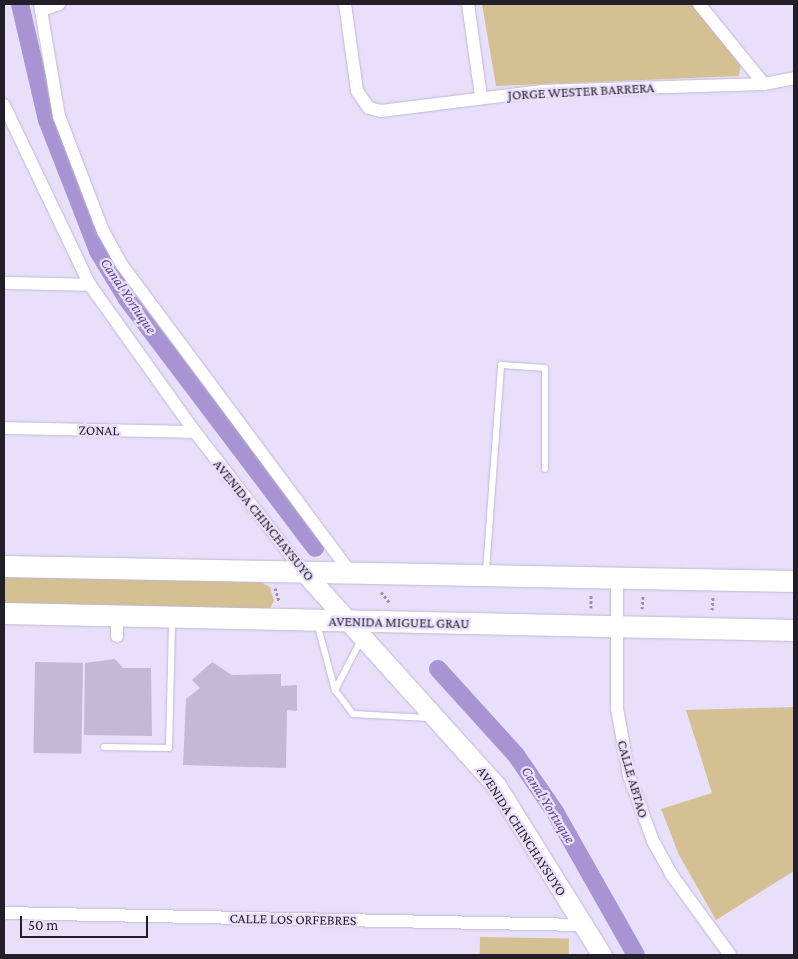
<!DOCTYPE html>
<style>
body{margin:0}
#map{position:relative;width:798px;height:959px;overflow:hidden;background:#e8e0fb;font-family:"Crimson Pro",serif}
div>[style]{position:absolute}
.green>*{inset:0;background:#d4c092;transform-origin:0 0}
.canal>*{height:18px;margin:-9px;padding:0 9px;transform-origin:9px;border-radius:9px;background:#a894d2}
.building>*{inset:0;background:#c2bad4;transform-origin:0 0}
.path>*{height:3px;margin-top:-1.5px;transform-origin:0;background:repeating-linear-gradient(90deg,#9993a7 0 2.5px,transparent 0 5px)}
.roads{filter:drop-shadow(0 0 1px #c0b8d3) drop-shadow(0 0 1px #c0b8d3)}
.lane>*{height:6px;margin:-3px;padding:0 3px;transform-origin:3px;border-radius:3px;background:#fff}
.street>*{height:12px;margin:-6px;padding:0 6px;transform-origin:6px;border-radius:6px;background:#fff}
.secondary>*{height:19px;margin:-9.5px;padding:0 9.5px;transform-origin:9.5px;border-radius:9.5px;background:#fff}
.primary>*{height:21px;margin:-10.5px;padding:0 10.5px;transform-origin:10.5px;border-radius:10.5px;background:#fff}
span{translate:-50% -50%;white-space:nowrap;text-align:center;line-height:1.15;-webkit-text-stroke:4.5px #e8e0fb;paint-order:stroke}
.street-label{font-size:14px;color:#221f29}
.water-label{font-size:15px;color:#624590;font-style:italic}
.frame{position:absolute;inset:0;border:5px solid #221f29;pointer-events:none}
.scale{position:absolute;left:20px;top:916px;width:128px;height:22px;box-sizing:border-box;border:2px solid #221f29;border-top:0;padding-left:6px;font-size:15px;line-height:18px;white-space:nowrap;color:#221f29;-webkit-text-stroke:4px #e8e0fb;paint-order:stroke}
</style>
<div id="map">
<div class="green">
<i style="clip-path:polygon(482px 4px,693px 4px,741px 63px,739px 76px,496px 86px)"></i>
<i style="clip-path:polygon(4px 577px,260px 582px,270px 587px,274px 601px,270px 608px,4px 606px)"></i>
<i style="clip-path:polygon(794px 707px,794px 871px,716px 920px,679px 855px,661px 809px,712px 793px,686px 710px)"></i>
<i style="left:480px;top:937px;width:89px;height:18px;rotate:1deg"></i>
</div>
<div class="canal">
<i style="left:20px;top:4px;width:119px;rotate:76.9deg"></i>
<i style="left:47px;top:120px;width:141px;rotate:68.7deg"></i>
<i style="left:98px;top:251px;width:56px;rotate:58.9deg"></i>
<i style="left:127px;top:299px;width:312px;rotate:52.9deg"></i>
<i style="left:438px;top:669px;width:116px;rotate:47.8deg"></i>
<i style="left:516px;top:755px;width:69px;rotate:55.6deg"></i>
<i style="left:555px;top:812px;width:164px;rotate:60.5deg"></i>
</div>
<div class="building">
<i style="clip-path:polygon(115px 659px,123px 668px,151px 668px,152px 736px,84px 735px,85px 663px)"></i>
<i style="left:35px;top:662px;width:48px;height:91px;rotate:1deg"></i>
<i style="clip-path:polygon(212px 662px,232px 675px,281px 674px,281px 686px,297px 685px,297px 711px,287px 710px,286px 768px,183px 765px,186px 699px,200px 688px,192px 680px)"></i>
</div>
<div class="path">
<i style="left:275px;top:588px;width:14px;rotate:73deg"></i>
<i style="left:381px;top:592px;width:14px;rotate:51deg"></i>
<i style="left:591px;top:608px;width:14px;rotate:-90deg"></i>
<i style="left:642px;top:609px;width:14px;rotate:-86deg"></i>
<i style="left:712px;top:610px;width:14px;rotate:-86deg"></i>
</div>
<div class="roads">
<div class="lane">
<i style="left:486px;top:571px;width:207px;rotate:-85.8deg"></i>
<i style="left:501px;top:365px;width:44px;rotate:3.9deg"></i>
<i style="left:545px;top:368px;width:101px;rotate:90deg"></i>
<i style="left:317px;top:623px;width:69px;rotate:75deg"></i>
<i style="left:335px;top:690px;width:30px;rotate:53deg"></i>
<i style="left:353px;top:714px;width:76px;rotate:3deg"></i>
<i style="left:335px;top:690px;width:56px;rotate:-62.5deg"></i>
<i style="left:104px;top:747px;width:65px;rotate:0.9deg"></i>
<i style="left:169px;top:748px;width:127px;rotate:-88.6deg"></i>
</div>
<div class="street">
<i style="left:40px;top:4px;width:114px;rotate:80.4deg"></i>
<i style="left:59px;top:116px;width:123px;rotate:69.1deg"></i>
<i style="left:103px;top:231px;width:39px;rotate:61deg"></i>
<i style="left:122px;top:265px;width:382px;rotate:53.4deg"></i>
<i style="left:345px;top:4px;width:88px;rotate:82.1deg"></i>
<i style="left:357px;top:91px;width:21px;rotate:55deg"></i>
<i style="left:369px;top:108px;width:12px;rotate:14deg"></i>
<i style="left:381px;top:111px;width:161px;rotate:-7.1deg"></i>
<i style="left:541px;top:91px;width:223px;rotate:-1.8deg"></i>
<i style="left:764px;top:84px;width:31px;rotate:-11deg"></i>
<i style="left:468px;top:4px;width:94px;rotate:82deg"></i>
<i style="left:699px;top:4px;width:103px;rotate:50.9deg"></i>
<i style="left:41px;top:10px;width:19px;rotate:-18deg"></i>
<i style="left:4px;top:105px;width:199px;rotate:64.5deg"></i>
<i style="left:90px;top:285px;width:181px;rotate:54.5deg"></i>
<i style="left:195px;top:432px;width:176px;rotate:52.2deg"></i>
<i style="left:4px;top:283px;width:86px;rotate:1.3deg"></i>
<i style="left:4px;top:428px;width:191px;rotate:1.2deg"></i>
<i style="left:617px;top:578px;width:130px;rotate:90deg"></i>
<i style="left:617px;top:708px;width:69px;rotate:80deg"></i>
<i style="left:629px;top:776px;width:69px;rotate:69.7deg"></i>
<i style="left:653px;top:841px;width:38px;rotate:61deg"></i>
<i style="left:671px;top:874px;width:100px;rotate:53.9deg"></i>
<i style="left:117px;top:636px;width:20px;rotate:-90deg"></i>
<i style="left:4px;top:913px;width:579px;rotate:1.19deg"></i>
</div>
<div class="secondary">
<i style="left:303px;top:571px;width:288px;rotate:48deg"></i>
<i style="left:496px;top:785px;width:200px;rotate:58.1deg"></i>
</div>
<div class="primary">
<i style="left:4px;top:566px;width:790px;rotate:1.09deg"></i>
<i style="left:4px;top:613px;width:790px;rotate:1.23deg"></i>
</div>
</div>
<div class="street-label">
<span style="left:581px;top:91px;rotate:-3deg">JORGE WESTER BARRERA</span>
<span style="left:99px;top:430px;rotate:1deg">ZONAL</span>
<span style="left:264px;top:520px;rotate:51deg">AVENIDA CHINCHAYSUYO</span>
<span style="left:399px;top:622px;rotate:1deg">AVENIDA MIGUEL GRAU</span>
<span style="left:633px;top:779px;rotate:74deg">CALLE ABTAO</span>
<span style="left:522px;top:831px;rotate:57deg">AVENIDA CHINCHAYSUYO</span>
<span style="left:293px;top:919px;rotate:1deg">CALLE LOS ORFEBRES</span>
</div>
<div class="water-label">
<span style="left:128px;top:296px;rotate:56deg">Canal Yortuque</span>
<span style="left:548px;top:805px;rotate:58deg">Canal Yortuque</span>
</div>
<div class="frame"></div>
<div class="scale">50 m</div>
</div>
